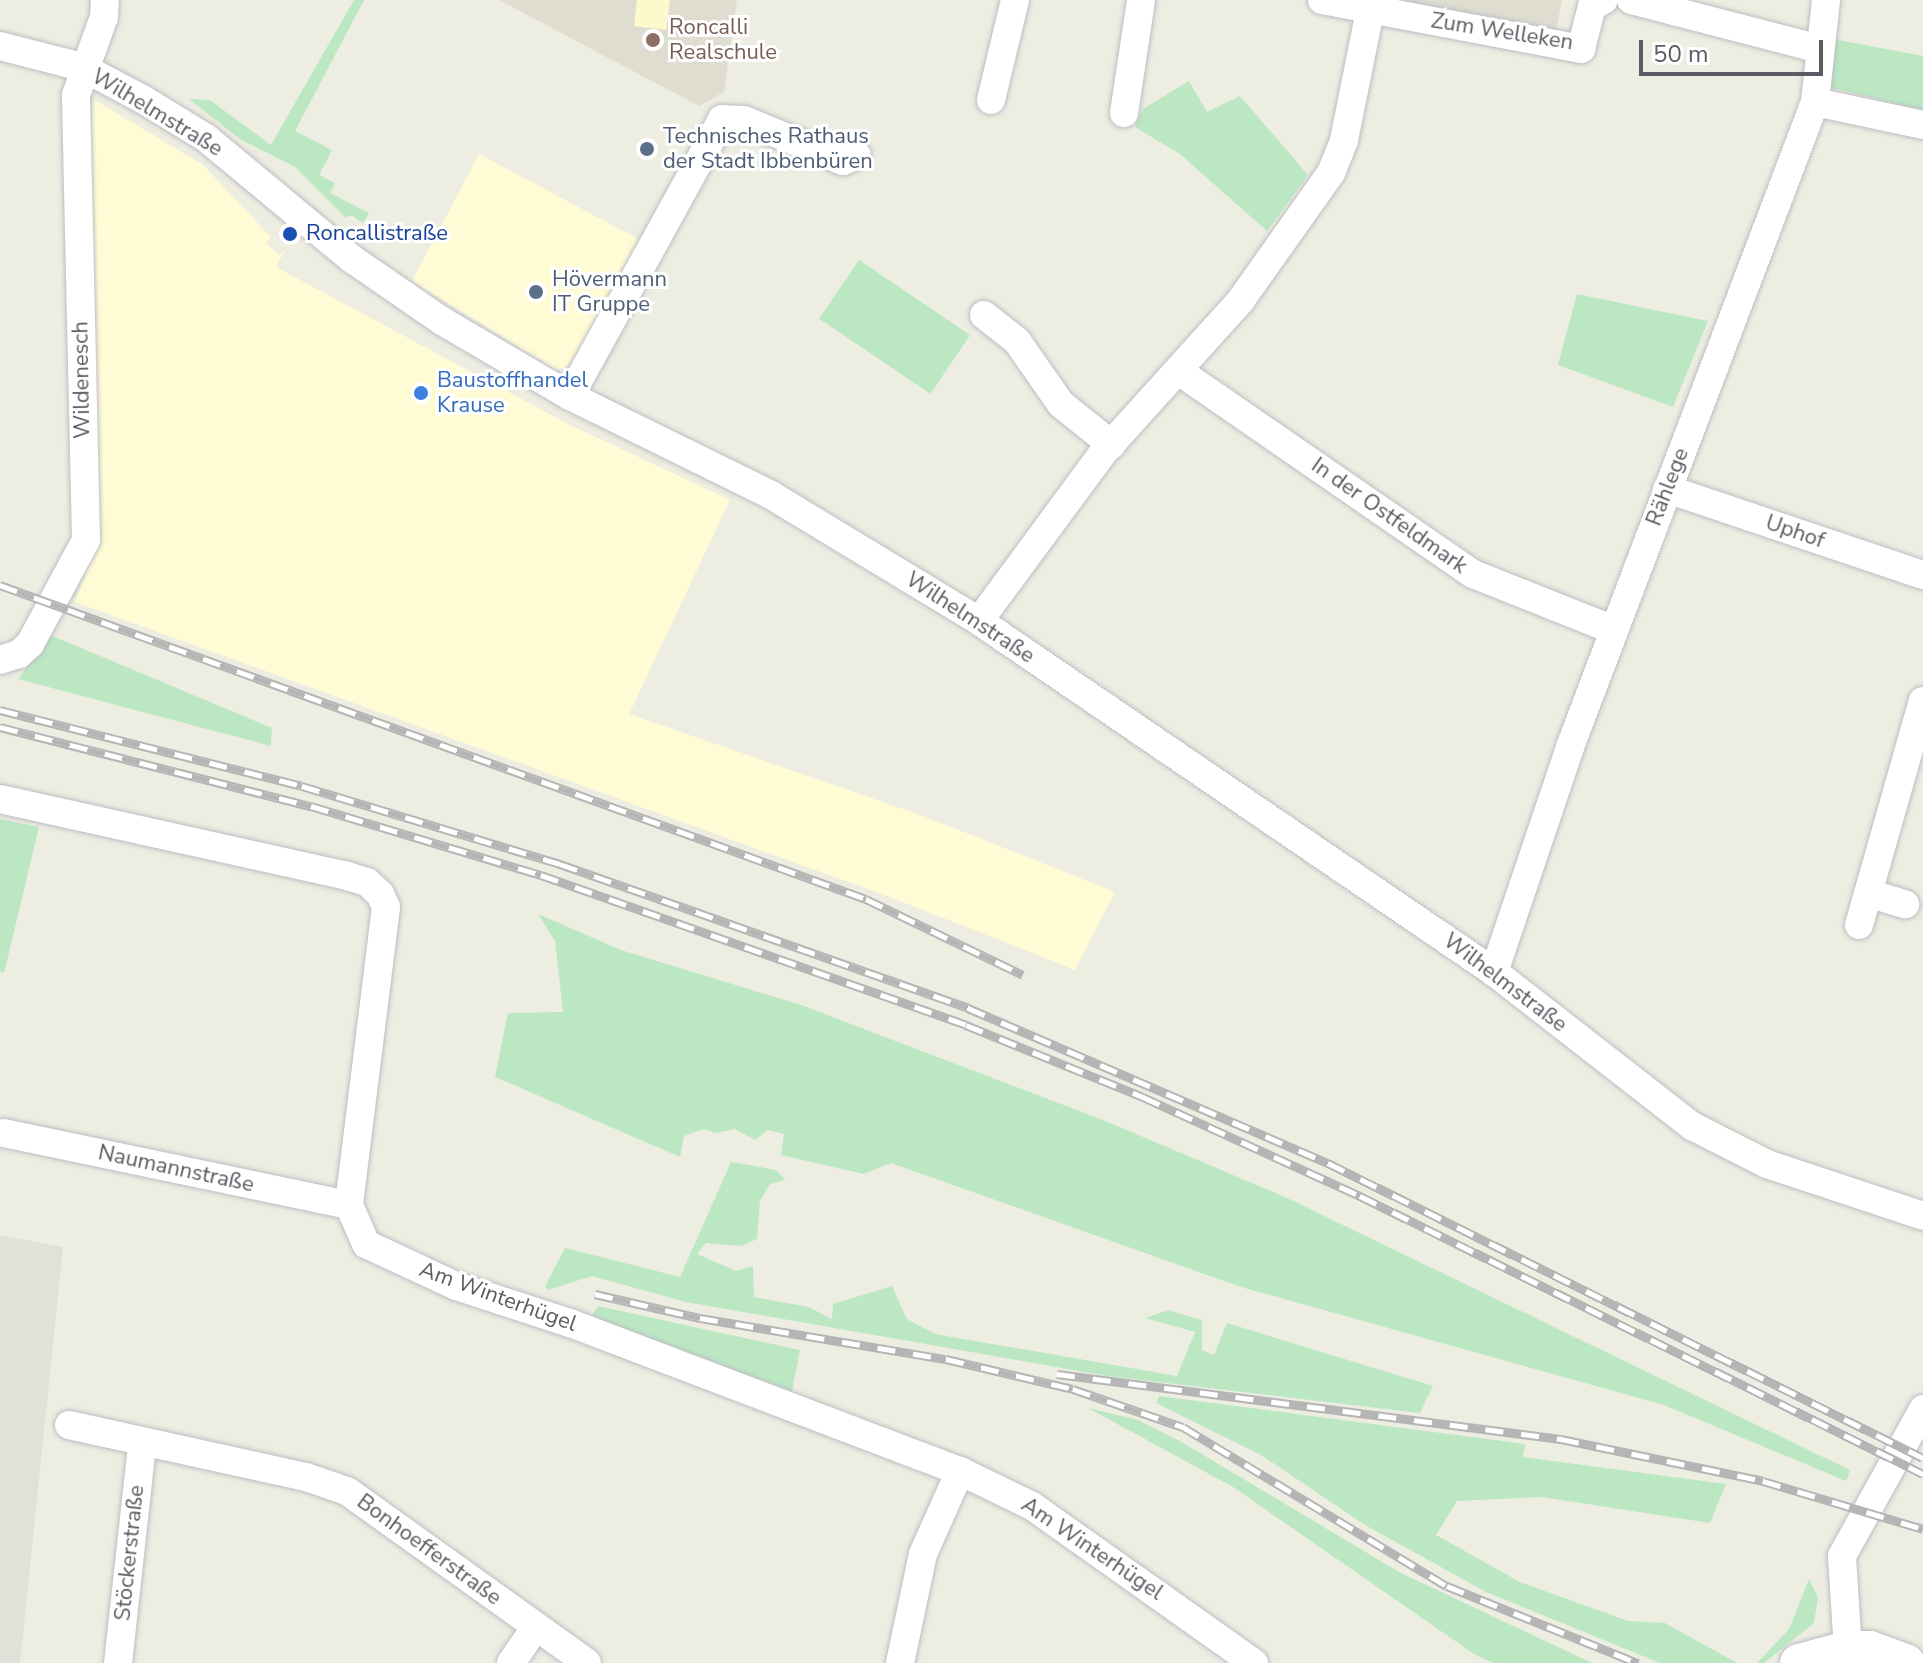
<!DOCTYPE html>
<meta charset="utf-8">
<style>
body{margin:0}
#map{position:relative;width:1923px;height:1663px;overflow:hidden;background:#eeede1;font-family:"Nunito Sans",sans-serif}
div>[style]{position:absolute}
.commercial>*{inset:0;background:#fffcd5}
.industrial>*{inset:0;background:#e1e0d9}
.education>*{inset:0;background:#deddd0}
.green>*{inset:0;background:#bbe8c3;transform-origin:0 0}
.sand>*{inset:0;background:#fdf9cd}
.roads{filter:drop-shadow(0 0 2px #bcbdc4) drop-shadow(0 0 2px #bcbdc4)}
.street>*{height:28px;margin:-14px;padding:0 14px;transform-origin:14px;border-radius:14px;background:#fff}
.secondary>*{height:38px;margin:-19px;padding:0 19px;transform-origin:19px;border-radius:19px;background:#fff}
.rail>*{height:9px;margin-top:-4.5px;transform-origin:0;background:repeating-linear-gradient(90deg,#fff 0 18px,#b5b5b6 0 36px);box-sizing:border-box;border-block:2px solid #b5b5b6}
.dots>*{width:22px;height:22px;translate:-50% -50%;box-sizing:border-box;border:4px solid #fff;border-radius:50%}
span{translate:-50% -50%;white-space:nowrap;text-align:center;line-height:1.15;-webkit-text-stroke:6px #fff;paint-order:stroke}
.education-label{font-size:22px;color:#785e54}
.left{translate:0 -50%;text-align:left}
.street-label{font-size:22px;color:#5a5c63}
.service-label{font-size:22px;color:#4e5e75}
.transit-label{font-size:22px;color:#164399}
.shop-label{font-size:22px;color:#366cbe}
.scale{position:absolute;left:1639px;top:40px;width:184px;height:36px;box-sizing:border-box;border:4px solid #5a5c63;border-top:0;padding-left:10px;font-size:24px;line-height:28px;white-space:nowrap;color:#5a5c63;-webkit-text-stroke:6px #fff;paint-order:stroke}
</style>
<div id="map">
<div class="commercial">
<i style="clip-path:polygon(95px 100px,203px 165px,271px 237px,266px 243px,280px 255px,286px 248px,276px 267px,568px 424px,730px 500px,629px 714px,926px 817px,1115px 892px,1075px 970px,890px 897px,75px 602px,93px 553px,82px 160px)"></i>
<i style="clip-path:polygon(479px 154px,642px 241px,574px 360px,565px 367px,556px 370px,412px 281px)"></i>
</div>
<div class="industrial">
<i style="clip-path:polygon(0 1235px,63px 1247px,20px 1663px,0 1663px)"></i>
</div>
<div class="education">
<i style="clip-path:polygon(499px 0,737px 0,724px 92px,699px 106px)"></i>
<i style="clip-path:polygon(1382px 0,1562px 0,1556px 30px)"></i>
</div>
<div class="green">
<i style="clip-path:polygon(354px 0,364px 0,295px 131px,332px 150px,319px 175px,335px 183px,330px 193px,369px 213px,363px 223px,351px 215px,346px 218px,295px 167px,240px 139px,189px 99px,210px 100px,271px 145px)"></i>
<i style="clip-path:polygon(1833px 39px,1923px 56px,1923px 110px,1831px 88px)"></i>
<i style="clip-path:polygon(1189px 81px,1207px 112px,1240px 96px,1308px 175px,1267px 231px,1180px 154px,1135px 127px,1143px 109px)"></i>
<i style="left:859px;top:260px;width:134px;height:71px;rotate:34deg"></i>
<i style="clip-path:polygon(1577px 294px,1708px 321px,1673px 407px,1558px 365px)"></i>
<i style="clip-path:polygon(50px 635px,272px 728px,271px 746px,18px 679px)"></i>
<i style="clip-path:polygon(0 819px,39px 827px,4px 973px,0 972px)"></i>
<i style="clip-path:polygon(538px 914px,621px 950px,801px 1005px,1103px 1120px,1285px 1197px,1850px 1470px,1846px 1481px,1664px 1405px,1241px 1287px,891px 1163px,864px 1174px,781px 1155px,784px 1134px,768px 1130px,755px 1140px,735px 1129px,715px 1133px,704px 1129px,684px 1136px,680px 1157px,495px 1077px,508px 1013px,563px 1012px,555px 941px)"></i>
<i style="clip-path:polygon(731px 1162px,776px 1170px,785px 1180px,770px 1184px,760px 1201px,757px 1239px,741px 1246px,706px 1243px,697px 1254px,736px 1271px,753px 1266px,754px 1297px,809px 1307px,832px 1319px,833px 1304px,892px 1286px,907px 1319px,935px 1334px,1177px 1376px,1195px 1332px,1145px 1318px,1168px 1310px,1202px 1320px,1202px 1350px,1214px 1355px,1227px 1323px,1433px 1386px,1420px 1413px,1107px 1376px,686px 1302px,592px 1276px,548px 1290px,545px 1286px,565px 1248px,680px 1277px)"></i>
<i style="clip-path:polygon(598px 1306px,800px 1350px,792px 1391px,589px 1321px)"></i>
<i style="clip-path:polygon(1159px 1396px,1525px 1444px,1523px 1457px,1726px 1484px,1710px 1523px,1542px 1497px,1457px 1501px,1436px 1535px,1520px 1582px,1628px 1621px,1665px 1623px,1737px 1663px,1660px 1663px,1486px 1592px,1365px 1525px,1261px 1455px,1156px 1403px)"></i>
<i style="clip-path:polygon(1088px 1408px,1138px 1420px,1180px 1441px,1399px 1572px,1592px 1663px,1493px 1663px,1474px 1654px,1233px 1487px)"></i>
<i style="clip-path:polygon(1809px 1579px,1818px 1597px,1814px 1623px,1764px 1663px,1757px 1663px,1789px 1629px)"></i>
</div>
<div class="sand">
<i style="clip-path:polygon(637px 0,670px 0,666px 30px,634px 26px)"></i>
</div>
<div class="roads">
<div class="street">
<i style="left:1322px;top:0;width:264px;rotate:10.7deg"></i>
<i style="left:1581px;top:49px;width:44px;rotate:-75.7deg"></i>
<i style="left:1592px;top:6px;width:13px;rotate:-27deg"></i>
<i style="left:1631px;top:0;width:195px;rotate:14.5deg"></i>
<i style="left:0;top:46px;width:85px;rotate:14.4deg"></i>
<i style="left:82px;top:67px;width:70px;rotate:28deg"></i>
<i style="left:144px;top:100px;width:73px;rotate:31.5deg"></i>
<i style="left:206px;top:138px;width:190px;rotate:39.7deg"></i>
<i style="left:352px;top:259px;width:109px;rotate:34.6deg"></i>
<i style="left:442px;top:321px;width:148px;rotate:30.4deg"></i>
<i style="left:570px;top:396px;width:224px;rotate:26.2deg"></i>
<i style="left:771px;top:495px;width:243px;rotate:31.2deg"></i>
<i style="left:979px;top:621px;width:623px;rotate:34.28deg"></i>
<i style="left:1494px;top:972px;width:251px;rotate:37.9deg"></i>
<i style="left:1692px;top:1126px;width:84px;rotate:26.9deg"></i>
<i style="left:1767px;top:1164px;width:164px;rotate:18.4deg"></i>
<i style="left:991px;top:100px;width:103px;rotate:-76.5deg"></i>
<i style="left:1815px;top:102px;width:110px;rotate:12deg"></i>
<i style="left:1124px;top:113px;width:114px;rotate:-81.4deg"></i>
<i style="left:984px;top:315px;width:42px;rotate:38.2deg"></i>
<i style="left:1017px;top:341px;width:77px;rotate:55.1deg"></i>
<i style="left:1061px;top:404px;width:65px;rotate:38.8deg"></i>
<i style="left:1180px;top:372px;width:356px;rotate:34.6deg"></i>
<i style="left:1473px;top:574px;width:152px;rotate:21.7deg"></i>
<i style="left:570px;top:396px;width:316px;rotate:-61.2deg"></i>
<i style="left:722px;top:119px;width:22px;rotate:3deg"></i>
<i style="left:744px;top:120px;width:107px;rotate:22.5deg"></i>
<i style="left:843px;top:161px;width:15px;rotate:-23deg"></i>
<i style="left:1667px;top:489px;width:270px;rotate:18.6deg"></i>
<i style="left:979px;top:621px;width:207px;rotate:-53.6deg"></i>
<i style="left:1102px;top:454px;width:207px;rotate:-47.9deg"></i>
<i style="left:1241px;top:300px;width:156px;rotate:-54.7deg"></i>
<i style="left:1331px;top:173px;width:35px;rotate:-68deg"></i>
<i style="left:1344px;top:140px;width:132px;rotate:-78.6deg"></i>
<i style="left:0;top:660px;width:20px;rotate:-18deg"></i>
<i style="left:19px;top:654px;width:15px;rotate:-42deg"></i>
<i style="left:30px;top:644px;width:118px;rotate:-61.7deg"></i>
<i style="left:86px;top:540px;width:445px;rotate:-91.3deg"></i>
<i style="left:76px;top:95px;width:83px;rotate:-70.3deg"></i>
<i style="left:104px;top:17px;width:17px;rotate:-87deg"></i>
<i style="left:0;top:799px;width:352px;rotate:12.5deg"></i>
<i style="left:344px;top:875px;width:24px;rotate:17deg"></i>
<i style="left:367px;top:882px;width:18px;rotate:43deg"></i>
<i style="left:380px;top:894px;width:14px;rotate:65deg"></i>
<i style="left:386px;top:907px;width:300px;rotate:97.1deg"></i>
<i style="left:349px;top:1205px;width:43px;rotate:66.4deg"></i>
<i style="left:366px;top:1244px;width:99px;rotate:25deg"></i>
<i style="left:456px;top:1286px;width:120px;rotate:18deg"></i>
<i style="left:570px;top:1323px;width:417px;rotate:20.8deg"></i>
<i style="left:960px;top:1471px;width:80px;rotate:25.9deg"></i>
<i style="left:1032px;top:1506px;width:272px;rotate:35.3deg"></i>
<i style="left:1868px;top:893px;width:39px;rotate:17deg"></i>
<i style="left:1859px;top:925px;width:233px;rotate:-74.1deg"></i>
<i style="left:1494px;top:972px;width:237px;rotate:-71.3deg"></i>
<i style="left:1570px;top:747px;width:690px;rotate:-69.2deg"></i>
<i style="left:1815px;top:102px;width:103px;rotate:-83.8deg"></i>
<i style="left:4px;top:1133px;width:352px;rotate:11.8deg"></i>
<i style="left:69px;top:1425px;width:243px;rotate:12.4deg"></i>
<i style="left:306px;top:1477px;width:43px;rotate:18.9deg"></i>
<i style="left:347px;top:1491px;width:295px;rotate:35.6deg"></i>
<i style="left:1848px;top:1650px;width:94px;rotate:-93.7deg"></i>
<i style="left:1842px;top:1556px;width:168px;rotate:-61.1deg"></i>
<i style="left:118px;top:1663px;width:220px;rotate:-83.7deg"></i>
<i style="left:511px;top:1663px;width:42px;rotate:-55.6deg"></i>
<i style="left:900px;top:1663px;width:111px;rotate:-78.1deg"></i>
<i style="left:923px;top:1554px;width:91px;rotate:-66deg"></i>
</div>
<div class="secondary">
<i style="left:1799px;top:1663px;width:51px;rotate:-14.9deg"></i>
<i style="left:1848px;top:1650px;width:22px"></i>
<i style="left:1870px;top:1650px;width:38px;rotate:20deg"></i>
</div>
</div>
<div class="rail">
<i style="left:0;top:585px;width:921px;rotate:19.93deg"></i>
<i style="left:866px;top:899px;width:174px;rotate:25.8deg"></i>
<i style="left:0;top:710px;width:311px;rotate:14.1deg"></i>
<i style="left:302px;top:786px;width:270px;rotate:16.8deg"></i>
<i style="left:560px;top:864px;width:433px;rotate:19.4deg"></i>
<i style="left:968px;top:1008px;width:392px;rotate:23.3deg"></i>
<i style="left:1328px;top:1163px;width:664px;rotate:26.37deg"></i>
<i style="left:0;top:727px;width:321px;rotate:14.3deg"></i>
<i style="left:311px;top:806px;width:240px;rotate:16.7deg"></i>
<i style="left:541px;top:875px;width:451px;rotate:19.4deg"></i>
<i style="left:966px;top:1025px;width:191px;rotate:22.1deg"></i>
<i style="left:1143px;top:1097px;width:239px;rotate:24.5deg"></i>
<i style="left:1360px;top:1196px;width:628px;rotate:26.28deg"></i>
<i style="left:595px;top:1294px;width:108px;rotate:12.9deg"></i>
<i style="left:700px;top:1318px;width:249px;rotate:9.5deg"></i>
<i style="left:946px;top:1359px;width:130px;rotate:13.3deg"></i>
<i style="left:1073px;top:1389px;width:116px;rotate:19.1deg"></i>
<i style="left:1183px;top:1427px;width:308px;rotate:31.1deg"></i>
<i style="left:1447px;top:1586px;width:206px;rotate:22deg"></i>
<i style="left:1057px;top:1374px;width:508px;rotate:7.35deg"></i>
<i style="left:1561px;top:1439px;width:206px;rotate:11.7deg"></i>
<i style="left:1763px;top:1481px;width:167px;rotate:16.7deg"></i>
</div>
<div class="dots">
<i style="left:653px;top:40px;background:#8d6e63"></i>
<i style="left:647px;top:149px;background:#5c6f8a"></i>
<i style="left:290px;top:234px;background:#1a4fb4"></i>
<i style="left:536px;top:292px;background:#5c6f8a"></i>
<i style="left:421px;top:393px;background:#3f7fe0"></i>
</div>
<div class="education-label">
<span class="left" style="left:669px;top:40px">Roncalli<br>Realschule</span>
</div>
<div class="street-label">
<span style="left:1502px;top:32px;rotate:9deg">Zum Welleken</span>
<span style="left:157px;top:113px;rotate:31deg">Wilhelmstraße</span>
<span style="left:82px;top:380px;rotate:-91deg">Wildenesch</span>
<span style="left:1668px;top:487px;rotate:-69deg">Rählege</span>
<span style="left:1389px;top:516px;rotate:35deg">In der Ostfeldmark</span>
<span style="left:1795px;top:532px;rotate:19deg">Uphof</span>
<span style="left:970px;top:618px;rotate:33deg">Wilhelmstraße</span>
<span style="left:1505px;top:983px;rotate:37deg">Wilhelmstraße</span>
<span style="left:176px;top:1169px;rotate:12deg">Naumannstraße</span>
<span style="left:498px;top:1297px;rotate:20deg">Am Winterhügel</span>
<span style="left:1092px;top:1549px;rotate:34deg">Am Winterhügel</span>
<span style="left:429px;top:1550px;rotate:36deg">Bonhoefferstraße</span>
<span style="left:130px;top:1553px;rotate:-84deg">Stöckerstraße</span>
</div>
<div class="service-label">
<span class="left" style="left:663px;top:149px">Technisches Rathaus<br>der Stadt Ibbenbüren</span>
<span class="left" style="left:552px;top:292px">Hövermann<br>IT Gruppe</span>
</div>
<div class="transit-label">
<span class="left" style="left:306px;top:234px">Roncallistraße</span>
</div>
<div class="shop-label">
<span class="left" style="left:437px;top:393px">Baustoffhandel<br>Krause</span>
</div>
<div class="scale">50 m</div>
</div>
